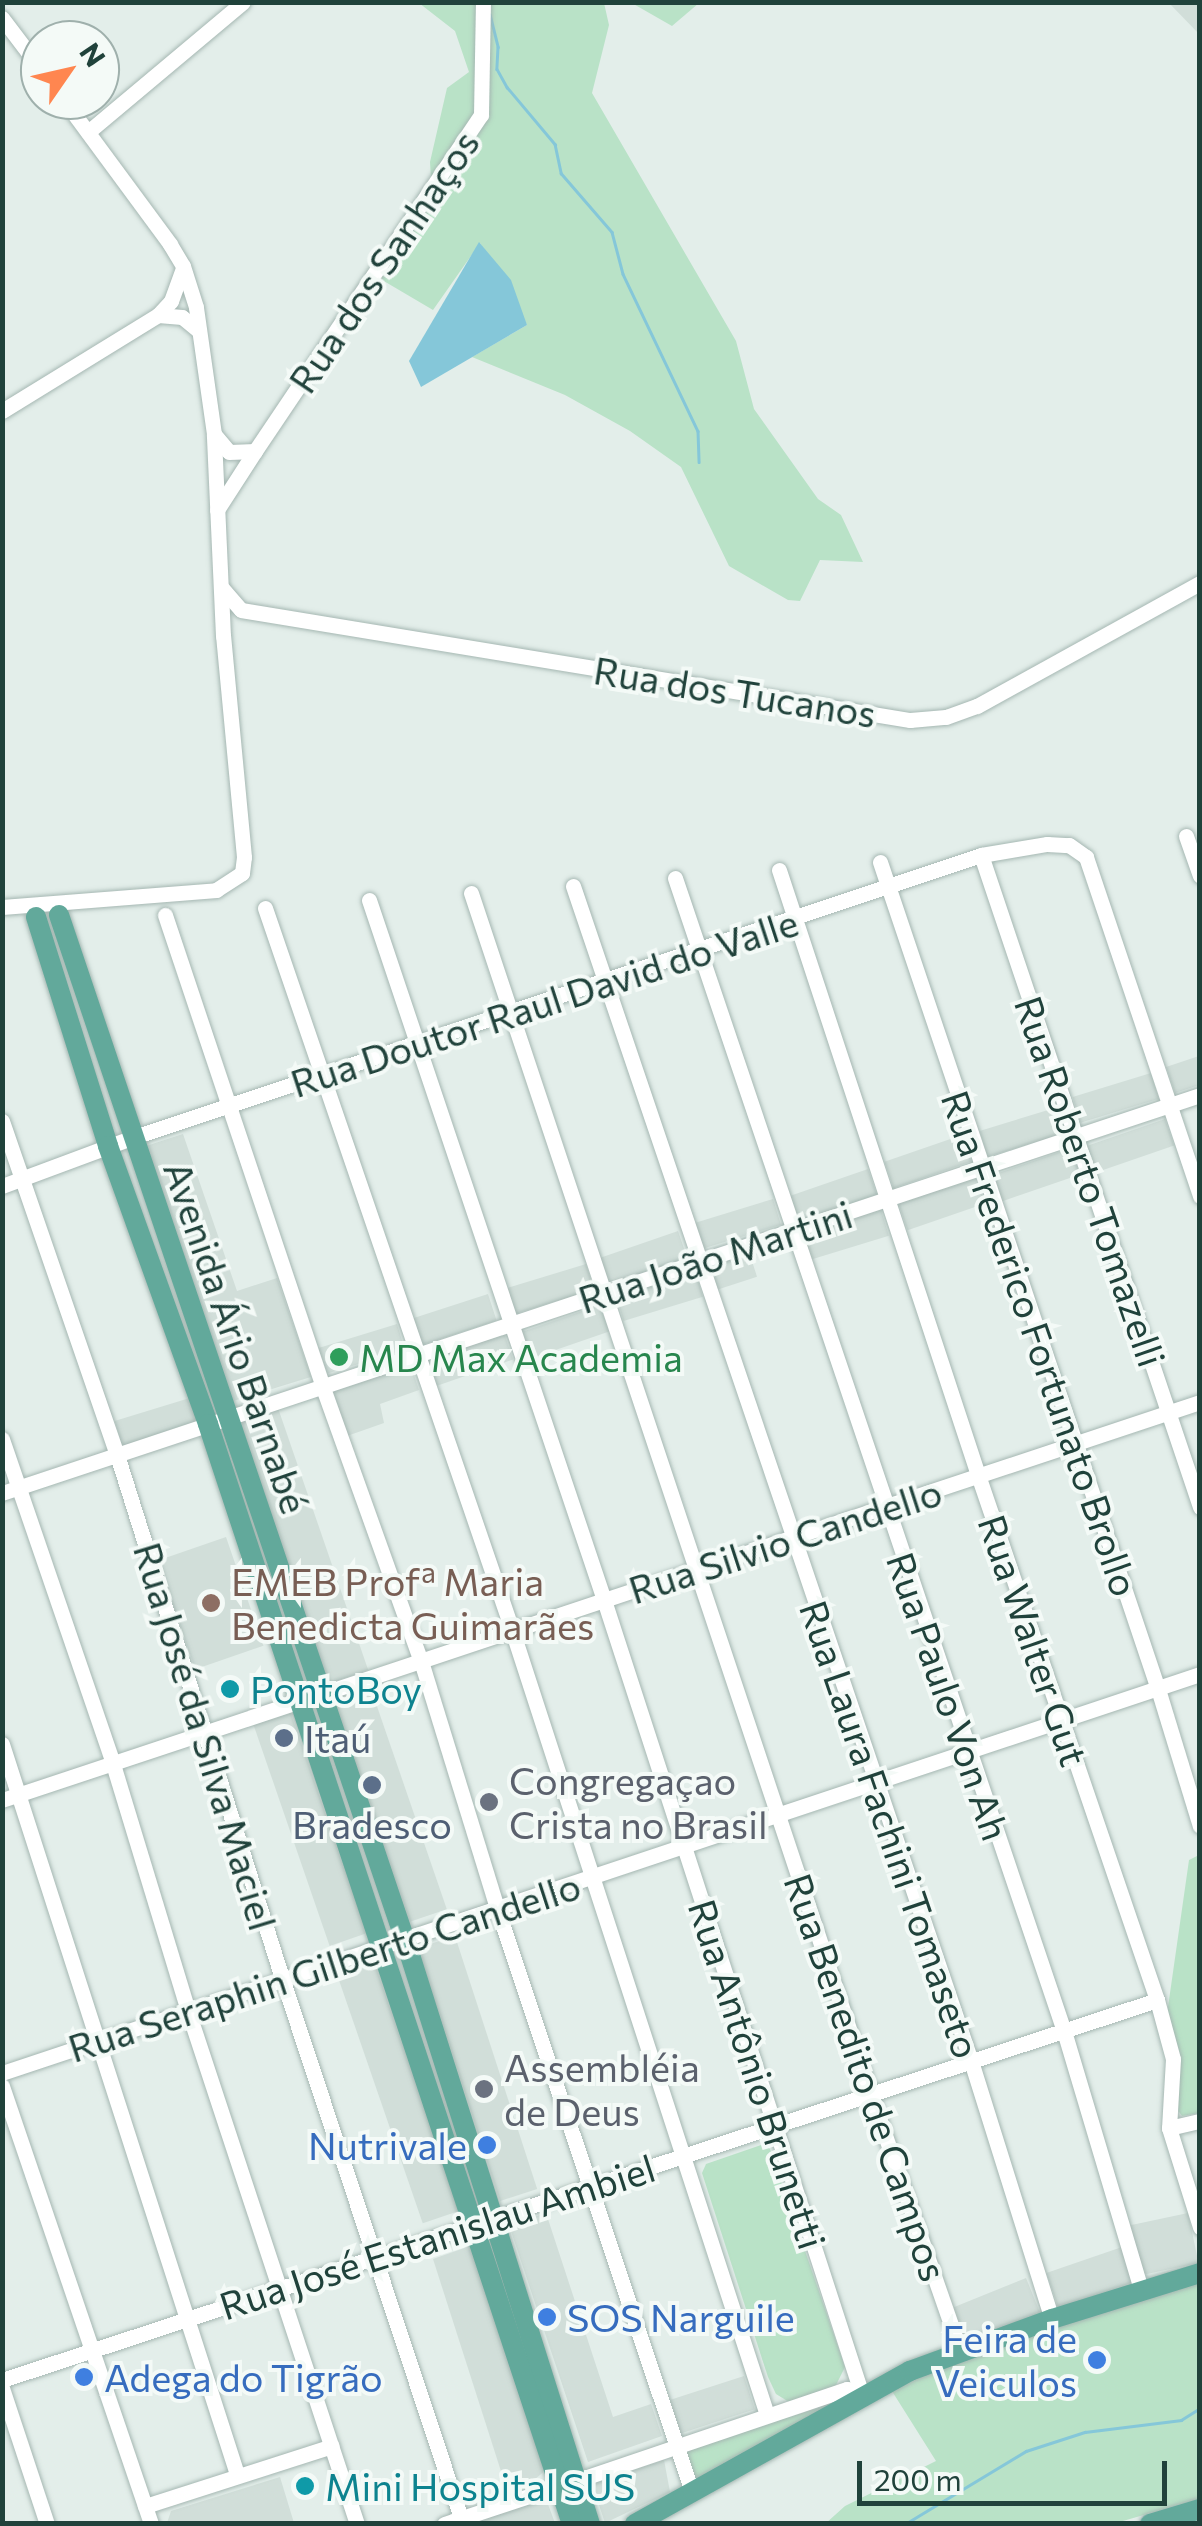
<!DOCTYPE html>
<meta charset="utf-8">
<style>
body{margin:0}
#map{position:relative;width:1202px;height:2526px;overflow:hidden;background:#e3eeea;font-family:Commissioner,sans-serif}
div>[style]{position:absolute}
.built>*{inset:0;background:#d1ded9;transform-origin:0 0}
.green>*{inset:0;background:#b9e2c7}
.water>*{inset:0;background:#85c7d9}
.stream>*{height:2.5px;margin:-1.25px;padding:0 1.25px;transform-origin:1.25px;border-radius:1.25px;background:#85c7d9}
.roads{filter:drop-shadow(0 0 2px #a5b7b2) drop-shadow(0 0 2px #a5b7b2)}
.minor>*{height:15px;margin:-7.5px;padding:0 7.5px;transform-origin:7.5px;border-radius:7.5px;background:#fff}
.major>*{height:20px;margin:-10px;padding:0 10px;transform-origin:10px;border-radius:10px;background:#62a99b}
.dots>*{width:28px;height:28px;translate:-50% -50%;box-sizing:border-box;border:5px solid #f4faf7;border-radius:50%}
span{translate:-50% -50%;white-space:nowrap;text-align:center;line-height:1.15;-webkit-text-stroke:8px #f4faf7;paint-order:stroke}
.street-label{font-size:38px;color:#20423b}
.leisure-label{font-size:38px;color:#27864d}
.left{translate:0 -50%;text-align:left}
.education-label{font-size:38px;color:#785e54}
.culture-label{font-size:38px;color:#0d838f}
.service-label{font-size:38px;color:#4e5e75}
.worship-label{font-size:38px;color:#5b616d}
.shop-label{font-size:38px;color:#366cbe}
.right{translate:-100% -50%;text-align:right}
.frame{position:absolute;inset:0;border:5px solid #20423b;pointer-events:none}
.north{position:absolute;left:20px;top:20px;width:100px;height:100px;box-sizing:border-box;background:#f4faf7;border:2px solid #9fb0ac;border-radius:50%;rotate:56deg;font-size:28px;font-weight:700;line-height:40px;text-align:center;color:#20423b}
.north::after{content:'';display:block;margin:auto;width:35px;height:45px;background:#ff8650;clip-path:polygon(50% 0,100% 100%,50% 72%,0 100%)}
.scale{position:absolute;left:857px;top:2461px;width:310px;height:45px;box-sizing:border-box;border:5px solid #20423b;border-top:0;padding-left:12px;font-size:30px;line-height:35px;white-space:nowrap;color:#20423b;-webkit-text-stroke:8px #f4faf7;paint-order:stroke}
</style>
<div id="map">
<div class="built">
<i style="clip-path:polygon(1169px 3px,1199px 3px,1199px 34px)"></i>
<i style="clip-path:polygon(1199px 1056px,1199px 1085px,1175px 1093px,1166px 1067px)"></i>
<i style="left:1151px;top:1073px;width:27px;height:82px;rotate:73deg"></i>
<i style="left:1058px;top:1107px;width:27px;height:82px;rotate:73deg"></i>
<i style="left:1165px;top:1119px;width:28px;height:82px;rotate:71deg"></i>
<i style="clip-path:polygon(183px 1134px,237px 1291px,277px 1278px,311px 1377px,233px 1401px,146px 1146px)"></i>
<i style="left:962px;top:1135px;width:28px;height:82px;rotate:71deg"></i>
<i style="left:1071px;top:1148px;width:28px;height:82px;rotate:71deg"></i>
<i style="left:868px;top:1169px;width:28px;height:82px;rotate:71deg"></i>
<i style="left:976px;top:1177px;width:28px;height:82px;rotate:71deg"></i>
<i style="left:773px;top:1199px;width:27px;height:82px;rotate:73deg"></i>
<i style="left:881px;top:1210px;width:27px;height:82px;rotate:73deg"></i>
<i style="left:678px;top:1231px;width:28px;height:82px;rotate:71deg"></i>
<i style="left:749px;top:1252px;width:26px;height:42px;rotate:72deg"></i>
<i style="left:586px;top:1264px;width:27px;height:82px;rotate:73deg"></i>
<i style="left:695px;top:1271px;width:27px;height:83px;rotate:73deg"></i>
<i style="left:488px;top:1294px;width:28px;height:82px;rotate:72deg"></i>
<i style="left:600px;top:1305px;width:28px;height:82px;rotate:71deg"></i>
<i style="left:397px;top:1324px;width:27px;height:82px;rotate:73deg"></i>
<i style="left:504px;top:1333px;width:28px;height:82px;rotate:71deg"></i>
<i style="clip-path:polygon(410px 1363px,419px 1390px,380px 1404px,384px 1423px,347px 1436px,332px 1387px)"></i>
<i style="left:193px;top:1397px;width:27px;height:82px;rotate:73deg"></i>
<i style="left:278px;top:1408px;width:277px;height:42px;rotate:71deg"></i>
<i style="left:226px;top:1537px;width:115px;height:72px;rotate:71deg"></i>
<i style="left:370px;top:1686px;width:236px;height:39px;rotate:71deg"></i>
<i style="left:290px;top:1711px;width:235px;height:39px;rotate:71deg"></i>
<i style="left:455px;top:1936px;width:266px;height:39px;rotate:72deg"></i>
<i style="left:374px;top:1962px;width:263px;height:39px;rotate:71deg"></i>
<i style="clip-path:polygon(546px 2213px,613px 2417px,651px 2404px,662px 2436px,588px 2462px,509px 2225px)"></i>
<i style="left:1188px;top:2213px;width:51px;height:59px;rotate:78deg"></i>
<i style="clip-path:polygon(470px 2246px,547px 2469px,534px 2480px,507px 2490px,433px 2259px)"></i>
<i style="left:1122px;top:2247px;width:37px;height:80px;rotate:71deg"></i>
<i style="left:1026px;top:2278px;width:37px;height:80px;rotate:68deg"></i>
<i style="left:744px;top:2376px;width:35px;height:78px;rotate:72deg"></i>
<i style="clip-path:polygon(664px 2460px,670px 2492px,605px 2523px,592px 2484px)"></i>
<i style="clip-path:polygon(280px 2477px,294px 2523px,167px 2523px,171px 2511px)"></i>
<i style="clip-path:polygon(546px 2499px,555px 2523px,480px 2524px,479px 2520px)"></i>
</div>
<div class="green">
<i style="clip-path:polygon(630px 2px,699px 2px,699px 3px,672px 26px)"></i>
<i style="clip-path:polygon(419px 3px,604px 3px,609px 25px,592px 93px,736px 341px,754px 409px,818px 499px,841px 515px,863px 562px,820px 560px,800px 601px,788px 600px,729px 566px,681px 467px,630px 431px,565px 395px,472px 357px,527px 325px,480px 243px,433px 310px,377px 277px,432px 196px,430px 162px,447px 88px,469px 72px,455px 31px)"></i>
<i style="clip-path:polygon(1199px 1855px,1199px 2113px,1182px 2116px,1174px 2105px,1180px 2054px,1167px 2014px,1189px 1860px)"></i>
<i style="clip-path:polygon(764px 2144px,770px 2149px,845px 2367px,835px 2387px,789px 2402px,776px 2394px,768px 2377px,702px 2173px,706px 2164px)"></i>
<i style="clip-path:polygon(1199px 2280px,1199px 2499px,1116px 2523px,825px 2524px,845px 2506px,936px 2461px,890px 2388px,972px 2352px)"></i>
<i style="clip-path:polygon(832px 2404px,695px 2485px,683px 2449px)"></i>
</div>
<div class="water">
<i style="clip-path:polygon(479px 242px,511px 280px,527px 325px,421px 387px,409px 361px)"></i>
</div>
<div class="stream">
<i style="left:490px;top:14px;width:34px;rotate:76deg"></i>
<i style="left:498px;top:47px;width:22px;rotate:93deg"></i>
<i style="left:497px;top:69px;width:21px;rotate:61deg"></i>
<i style="left:507px;top:87px;width:75px;rotate:49.9deg"></i>
<i style="left:555px;top:144px;width:30px;rotate:78deg"></i>
<i style="left:561px;top:173px;width:78px;rotate:49.2deg"></i>
<i style="left:612px;top:232px;width:43px;rotate:75.3deg"></i>
<i style="left:623px;top:274px;width:174px;rotate:64.5deg"></i>
<i style="left:698px;top:431px;width:31px;rotate:88deg"></i>
<i style="left:905px;top:2524px;width:141px;rotate:-31.1deg"></i>
<i style="left:1026px;top:2451px;width:62px;rotate:-17.9deg"></i>
<i style="left:1085px;top:2432px;width:97px;rotate:-7.1deg"></i>
<i style="left:1181px;top:2420px;width:22px;rotate:-32deg"></i>
</div>
<div class="roads">
<div class="minor">
<i style="left:2px;top:18px;width:63px;rotate:52.8deg"></i>
<i style="left:88px;top:132px;width:202px;rotate:-40deg"></i>
<i style="left:158px;top:315px;width:19px;rotate:-47deg"></i>
<i style="left:171px;top:301px;width:33px;rotate:-70deg"></i>
<i style="left:2px;top:411px;width:183px;rotate:-31.6deg"></i>
<i style="left:158px;top:315px;width:24px;rotate:5deg"></i>
<i style="left:182px;top:317px;width:22px;rotate:39deg"></i>
<i style="left:214px;top:434px;width:23px;rotate:50deg"></i>
<i style="left:229px;top:452px;width:26px;rotate:-2deg"></i>
<i style="left:255px;top:451px;width:405px;rotate:-56.1deg"></i>
<i style="left:481px;top:115px;width:113px;rotate:-89deg"></i>
<i style="left:217px;top:510px;width:70px;rotate:-57.2deg"></i>
<i style="left:221px;top:587px;width:30px;rotate:49deg"></i>
<i style="left:241px;top:610px;width:678px;rotate:9.34deg"></i>
<i style="left:910px;top:720px;width:36px;rotate:-5deg"></i>
<i style="left:946px;top:717px;width:33px;rotate:-20deg"></i>
<i style="left:977px;top:706px;width:255px;rotate:-28.9deg"></i>
<i style="left:1186px;top:836px;width:42px;rotate:70.7deg"></i>
<i style="left:981px;top:855px;width:688px;rotate:71.43deg"></i>
<i style="left:880px;top:862px;width:872px;rotate:71.42deg"></i>
<i style="left:1158px;top:1689px;width:143px;rotate:73deg"></i>
<i style="left:779px;top:870px;width:637px;rotate:71.79deg"></i>
<i style="left:978px;top:1475px;width:555px;rotate:71.17deg"></i>
<i style="left:1157px;top:2000px;width:61px;rotate:74.8deg"></i>
<i style="left:1173px;top:2059px;width:69px;rotate:93.3deg"></i>
<i style="left:1169px;top:2128px;width:104px;rotate:72.6deg"></i>
<i style="left:675px;top:878px;width:1217px;rotate:71.36deg"></i>
<i style="left:1064px;top:2031px;width:269px;rotate:73.4deg"></i>
<i style="left:573px;top:886px;width:1241px;rotate:71.29deg"></i>
<i style="left:971px;top:2061px;width:270px;rotate:72.6deg"></i>
<i style="left:471px;top:893px;width:1264px;rotate:71.59deg"></i>
<i style="left:870px;top:2092px;width:273px;rotate:70.8deg"></i>
<i style="left:369px;top:900px;width:738px;rotate:71.44deg"></i>
<i style="left:604px;top:1600px;width:836px;rotate:72.02deg"></i>
<i style="left:2px;top:907px;width:215px;rotate:-4.5deg"></i>
<i style="left:216px;top:890px;width:31px;rotate:-33deg"></i>
<i style="left:242px;top:873px;width:16px;rotate:-83deg"></i>
<i style="left:244px;top:857px;width:222px;rotate:-95.4deg"></i>
<i style="left:223px;top:636px;width:202px;rotate:-92.6deg"></i>
<i style="left:214px;top:434px;width:128px;rotate:-98.1deg"></i>
<i style="left:196px;top:307px;width:43px;rotate:-107.6deg"></i>
<i style="left:183px;top:266px;width:26px;rotate:-121deg"></i>
<i style="left:170px;top:244px;width:179px;rotate:-126.4deg"></i>
<i style="left:265px;top:908px;width:763px;rotate:71.11deg"></i>
<i style="left:512px;top:1630px;width:825px;rotate:72deg"></i>
<i style="left:165px;top:915px;width:496px;rotate:71.5deg"></i>
<i style="left:322px;top:1385px;width:293px;rotate:70.3deg"></i>
<i style="left:421px;top:1661px;width:258px;rotate:72.9deg"></i>
<i style="left:497px;top:1908px;width:616px;rotate:71.54deg"></i>
<i style="left:2px;top:1121px;width:353px;rotate:71deg"></i>
<i style="left:117px;top:1455px;width:548px;rotate:72.49deg"></i>
<i style="left:282px;top:1978px;width:575px;rotate:71.66deg"></i>
<i style="left:2px;top:1186px;width:138px;rotate:-20.4deg"></i>
<i style="left:131px;top:1138px;width:896px;rotate:-18.41deg"></i>
<i style="left:981px;top:855px;width:67px;rotate:-9.5deg"></i>
<i style="left:1047px;top:844px;width:22px;rotate:3deg"></i>
<i style="left:1069px;top:845px;width:21px;rotate:35deg"></i>
<i style="left:1086px;top:857px;width:358px;rotate:71.4deg"></i>
<i style="left:2px;top:1439px;width:343px;rotate:71.1deg"></i>
<i style="left:113px;top:1764px;width:258px;rotate:73.1deg"></i>
<i style="left:188px;top:2011px;width:540px;rotate:71.77deg"></i>
<i style="left:2px;top:1493px;width:1262px;rotate:-18.38deg"></i>
<i style="left:2px;top:1744px;width:767px;rotate:72.16deg"></i>
<i style="left:2px;top:1800px;width:1262px;rotate:-18.38deg"></i>
<i style="left:2px;top:2073px;width:1263px;rotate:-18.42deg"></i>
<i style="left:2px;top:2086px;width:463px;rotate:71.2deg"></i>
<i style="left:1169px;top:2128px;width:32px;rotate:-13deg"></i>
<i style="left:2px;top:2380px;width:1216px;rotate:-18.21deg"></i>
<i style="left:2px;top:2388px;width:143px;rotate:71.7deg"></i>
<i style="left:578px;top:2480px;width:284px;rotate:-18.7deg"></i>
<i style="left:847px;top:2389px;width:16px;rotate:22deg"></i>
<i style="left:145px;top:2506px;width:196px;rotate:-17.8deg"></i>
<i style="left:444px;top:2524px;width:121px;rotate:-18.3deg"></i>
</div>
<div class="major">
<i style="left:59px;top:915px;width:1098px;rotate:71.35deg"></i>
<i style="left:410px;top:1955px;width:597px;rotate:72.45deg"></i>
<i style="left:36px;top:917px;width:240px;rotate:72.5deg"></i>
<i style="left:108px;top:1146px;width:295px;rotate:70.2deg"></i>
<i style="left:208px;top:1424px;width:1159px;rotate:71.69deg"></i>
<i style="left:635px;top:2524px;width:315px;rotate:-29.1deg"></i>
<i style="left:910px;top:2371px;width:151px;rotate:-20.1deg"></i>
<i style="left:1052px;top:2319px;width:155px;rotate:-17.3deg"></i>
<i style="left:1150px;top:2524px;width:52px;rotate:-16.7deg"></i>
</div>
</div>
<div class="dots">
<i style="left:339px;top:1357px;background:#2e9e5b"></i>
<i style="left:211px;top:1603px;background:#8d6e63"></i>
<i style="left:230px;top:1689px;background:#0f9aa8"></i>
<i style="left:284px;top:1738px;background:#5c6f8a"></i>
<i style="left:372px;top:1785px;background:#5c6f8a"></i>
<i style="left:489px;top:1802px;background:#6b7280"></i>
<i style="left:484px;top:2089px;background:#6b7280"></i>
<i style="left:487px;top:2145px;background:#3f7fe0"></i>
<i style="left:547px;top:2317px;background:#3f7fe0"></i>
<i style="left:1097px;top:2360px;background:#3f7fe0"></i>
<i style="left:84px;top:2377px;background:#3f7fe0"></i>
<i style="left:305px;top:2486px;background:#0f9aa8"></i>
</div>
<div class="street-label">
<span style="left:383px;top:261px;rotate:-56deg">Rua dos Sanhaços</span>
<span style="left:735px;top:691px;rotate:9deg">Rua dos Tucanos</span>
<span style="left:544px;top:1002px;rotate:-18deg">Rua Doutor Raul David do Valle</span>
<span style="left:1091px;top:1181px;rotate:71deg">Rua Roberto Tomazelli</span>
<span style="left:715px;top:1256px;rotate:-18deg">Rua João Martini</span>
<span style="left:237px;top:1337px;rotate:71deg">Avenida Ário Barnabé</span>
<span style="left:1041px;top:1343px;rotate:71deg">Rua Frederico Fortunato Brollo</span>
<span style="left:785px;top:1540px;rotate:-18deg">Rua Silvio Candello</span>
<span style="left:1034px;top:1640px;rotate:71deg">Rua Walter Gut</span>
<span style="left:949px;top:1696px;rotate:71deg">Rua Paulo Von Ah</span>
<span style="left:206px;top:1736px;rotate:73deg">Rua José da Silva Maciel</span>
<span style="left:891px;top:1829px;rotate:71deg">Rua Laura Fachini Tomaseto</span>
<span style="left:324px;top:1966px;rotate:-18deg">Rua Seraphin Gilberto Candello</span>
<span style="left:758px;top:2074px;rotate:72deg">Rua Antônio Brunetti</span>
<span style="left:867px;top:2077px;rotate:71deg">Rua Benedito de Campos</span>
<span style="left:437px;top:2236px;rotate:-18deg">Rua José Estanislau Ambiel</span>
</div>
<div class="leisure-label">
<span class="left" style="left:359px;top:1357px">MD Max Academia</span>
</div>
<div class="education-label">
<span class="left" style="left:231px;top:1603px">EMEB Profª Maria<br>Benedicta Guimarães</span>
</div>
<div class="culture-label">
<span class="left" style="left:250px;top:1689px">PontoBoy</span>
<span class="left" style="left:325px;top:2486px">Mini Hospital SUS</span>
</div>
<div class="service-label">
<span class="left" style="left:304px;top:1738px">Itaú</span>
<span style="left:372px;top:1824px">Bradesco</span>
</div>
<div class="worship-label">
<span class="left" style="left:509px;top:1802px">Congregaçao<br>Crista no Brasil</span>
<span class="left" style="left:504px;top:2089px">Assembléia<br>de Deus</span>
</div>
<div class="shop-label">
<span class="right" style="left:467px;top:2145px">Nutrivale</span>
<span class="left" style="left:567px;top:2317px">SOS Narguile</span>
<span class="right" style="left:1077px;top:2360px">Feira de<br>Veiculos</span>
<span class="left" style="left:104px;top:2377px">Adega do Tigrão</span>
</div>
<div class="frame"></div>
<div class="north">N</div>
<div class="scale">200 m</div>
</div>
